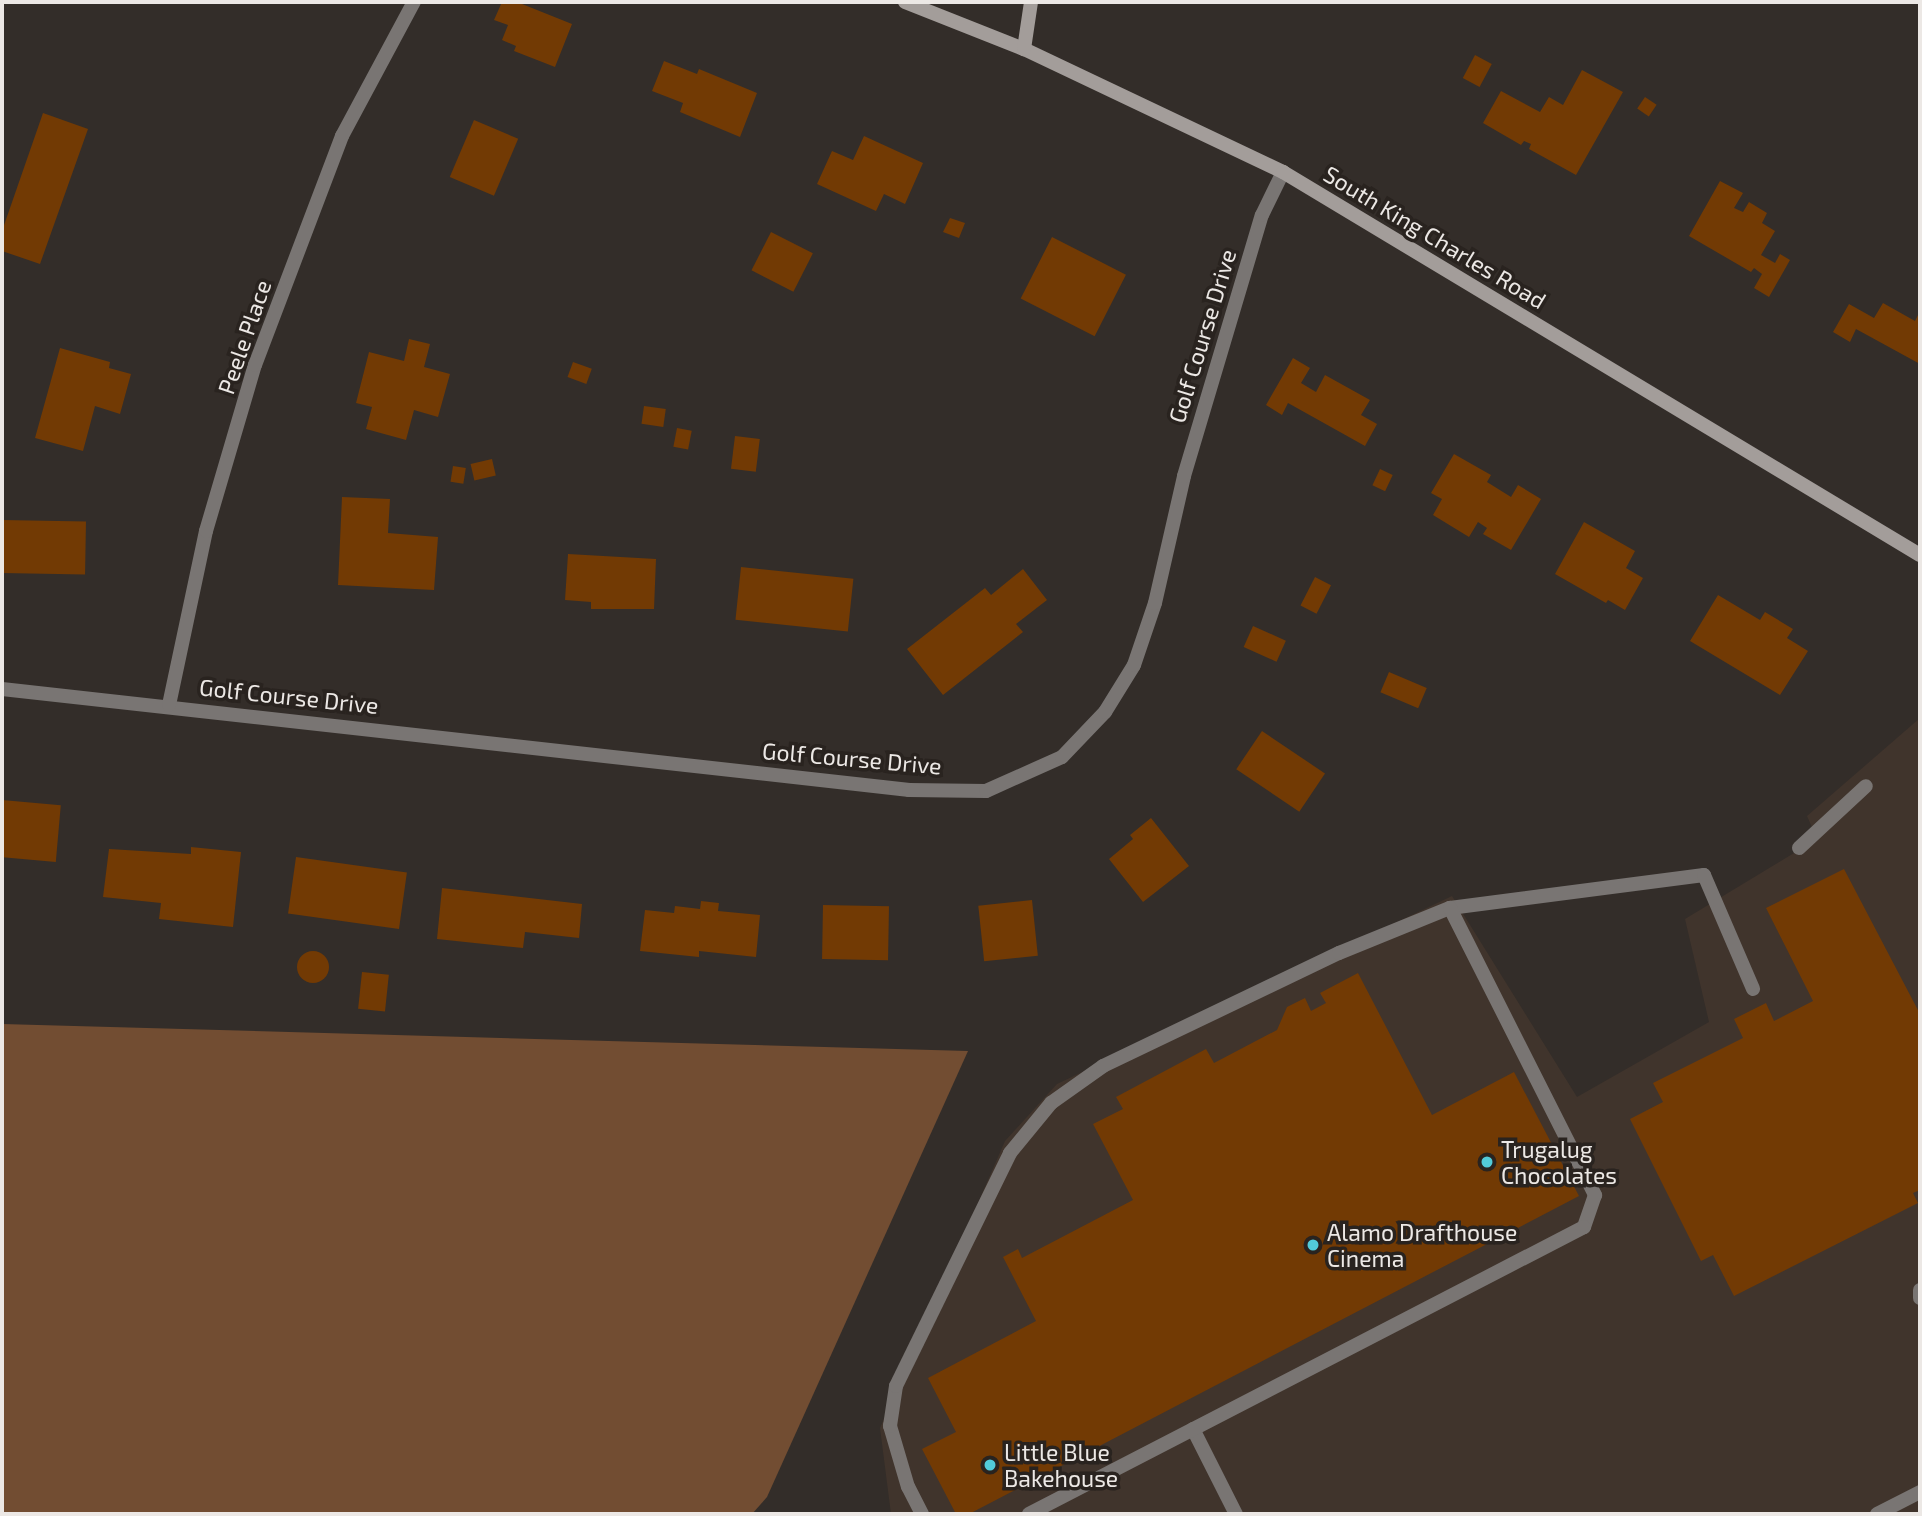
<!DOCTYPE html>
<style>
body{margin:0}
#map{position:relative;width:1922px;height:1516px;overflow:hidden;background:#332d29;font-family:"Exo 2",sans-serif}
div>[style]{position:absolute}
.built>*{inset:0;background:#40342c}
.green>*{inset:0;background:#724d32}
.building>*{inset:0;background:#723a04;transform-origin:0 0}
.round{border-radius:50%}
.lane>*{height:14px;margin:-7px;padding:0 7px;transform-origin:7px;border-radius:7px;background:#797573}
.street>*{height:14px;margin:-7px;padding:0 7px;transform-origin:7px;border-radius:7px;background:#797573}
.secondary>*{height:14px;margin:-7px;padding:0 7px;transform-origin:7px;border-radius:7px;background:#a39d9a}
.dots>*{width:19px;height:19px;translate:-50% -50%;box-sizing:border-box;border:4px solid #29231f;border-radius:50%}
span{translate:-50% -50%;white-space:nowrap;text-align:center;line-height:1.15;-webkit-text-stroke:7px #29231f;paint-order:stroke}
.street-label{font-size:23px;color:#ece8e5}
.poi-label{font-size:23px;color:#ece8e5}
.left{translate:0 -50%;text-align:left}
.frame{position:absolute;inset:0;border:4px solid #ece8e5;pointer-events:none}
</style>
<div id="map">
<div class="built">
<i style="clip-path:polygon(1920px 718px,1920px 1514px,891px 1514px,880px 1428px,1005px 1141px,1057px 1084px,1452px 896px,1577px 1097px,1709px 1022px,1685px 919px,1817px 839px,1807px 816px)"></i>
</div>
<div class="green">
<i style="clip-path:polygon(2px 1024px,968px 1051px,767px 1497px,752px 1514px,2px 1514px)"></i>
</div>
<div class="building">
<i style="clip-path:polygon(502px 2px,517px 2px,572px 24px,555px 67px,514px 51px,516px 46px,502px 40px,508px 25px,494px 20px)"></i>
<i style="left:1475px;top:55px;width:19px;height:26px;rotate:28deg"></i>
<i style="clip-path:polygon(664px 61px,697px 74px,699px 69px,757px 93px,740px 137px,680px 112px,683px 103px,652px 91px)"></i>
<i style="clip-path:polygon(1582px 70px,1623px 92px,1576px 175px,1529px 149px,1531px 144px,1524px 141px,1521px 145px,1483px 123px,1501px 91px,1540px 112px,1549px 97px,1563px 105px)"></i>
<i style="left:1645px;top:97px;width:14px;height:14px;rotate:34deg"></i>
<i style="clip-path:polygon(43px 113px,88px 129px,40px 264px,2px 251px,2px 231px)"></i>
<i style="left:474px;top:120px;width:48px;height:62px;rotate:23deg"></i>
<i style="clip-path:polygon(864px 136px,923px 163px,905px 204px,884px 194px,876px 211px,817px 184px,832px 151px,853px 160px)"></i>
<i style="clip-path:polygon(1720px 181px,1743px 193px,1734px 208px,1743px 212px,1749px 202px,1767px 213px,1762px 223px,1775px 231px,1761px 255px,1775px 263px,1780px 254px,1790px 260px,1769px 297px,1754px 288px,1762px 274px,1754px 268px,1751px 272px,1689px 236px)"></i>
<i style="clip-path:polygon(950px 218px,965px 223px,959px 238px,943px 232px)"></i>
<i style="left:771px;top:232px;width:47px;height:43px;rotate:27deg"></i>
<i style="left:1052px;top:237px;width:83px;height:69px;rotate:27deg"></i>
<i style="clip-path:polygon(1883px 303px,1915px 321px,1920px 311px,1920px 364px,1856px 329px,1850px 342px,1833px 332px,1849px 304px,1874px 318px)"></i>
<i style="clip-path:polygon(409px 339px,430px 344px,424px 367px,450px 374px,438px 417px,414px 410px,406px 440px,366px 429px,372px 407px,356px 403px,369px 352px,404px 361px)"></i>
<i style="clip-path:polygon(60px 348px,110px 362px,109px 368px,131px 374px,120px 414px,95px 406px,83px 451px,35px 438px)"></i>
<i style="clip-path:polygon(1293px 358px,1310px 368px,1301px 383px,1316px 392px,1325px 375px,1370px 400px,1361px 415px,1377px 424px,1365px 446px,1288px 403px,1282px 415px,1266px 405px)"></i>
<i style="left:573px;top:362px;width:20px;height:16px;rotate:20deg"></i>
<i style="left:644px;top:406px;width:22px;height:18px;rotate:8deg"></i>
<i style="left:677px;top:428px;width:15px;height:19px;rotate:11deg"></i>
<i style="left:735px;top:436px;width:25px;height:33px;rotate:7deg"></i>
<i style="clip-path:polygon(1454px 454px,1491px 475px,1487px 482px,1511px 497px,1518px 485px,1541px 499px,1511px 550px,1483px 534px,1487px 528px,1478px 522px,1469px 537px,1433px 515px,1442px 499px,1431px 493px)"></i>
<i style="left:492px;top:459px;width:17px;height:22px;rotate:77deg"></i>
<i style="left:453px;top:466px;width:13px;height:16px;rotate:9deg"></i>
<i style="left:1380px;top:469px;width:14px;height:18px;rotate:25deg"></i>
<i style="clip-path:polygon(342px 497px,390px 499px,388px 533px,438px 537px,434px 590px,338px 585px)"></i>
<i style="left:2px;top:520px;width:84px;height:53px;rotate:1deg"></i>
<i style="clip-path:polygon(1584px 522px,1635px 551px,1626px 568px,1643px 578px,1625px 610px,1608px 600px,1606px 603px,1555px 574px)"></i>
<i style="clip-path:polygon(568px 554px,656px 559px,654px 609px,591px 609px,591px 602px,565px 600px)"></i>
<i style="left:741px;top:567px;width:113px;height:53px;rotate:6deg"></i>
<i style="clip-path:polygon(1023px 569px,1047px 600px,1016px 624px,1023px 632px,943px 695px,907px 649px,985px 588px,991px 595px)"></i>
<i style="left:1315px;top:577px;width:18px;height:32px;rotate:27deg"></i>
<i style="clip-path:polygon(1718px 595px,1760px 620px,1765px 612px,1793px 629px,1787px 638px,1808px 651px,1780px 695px,1690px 641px)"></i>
<i style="left:1253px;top:626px;width:36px;height:23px;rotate:24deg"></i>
<i style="left:1389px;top:672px;width:41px;height:22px;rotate:23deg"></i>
<i style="left:1262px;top:731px;width:76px;height:46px;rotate:34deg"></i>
<i style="left:2px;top:800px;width:59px;height:57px;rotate:5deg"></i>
<i style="clip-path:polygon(1151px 818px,1189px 866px,1143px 902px,1109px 859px,1133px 839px,1130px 835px)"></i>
<i style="clip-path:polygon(191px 847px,241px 852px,233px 927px,159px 919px,161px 903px,103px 897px,109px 849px,191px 854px)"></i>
<i style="left:296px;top:857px;width:112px;height:57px;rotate:8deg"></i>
<i style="clip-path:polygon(1844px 869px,1920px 1014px,1920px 1190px,1913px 1193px,1918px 1203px,1734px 1296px,1713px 1255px,1701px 1261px,1630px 1119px,1663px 1102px,1653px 1083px,1743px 1038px,1734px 1019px,1766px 1003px,1774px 1021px,1813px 1001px,1766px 908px)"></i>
<i style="clip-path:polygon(442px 888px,582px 904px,579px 938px,525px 932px,523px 948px,437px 939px)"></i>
<i style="left:1032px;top:900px;width:56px;height:54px;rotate:84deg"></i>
<i style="clip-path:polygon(701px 901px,719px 903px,718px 911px,760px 915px,756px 957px,699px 951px,699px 957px,640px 951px,645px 910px,674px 913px,675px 906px,700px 909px)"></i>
<i style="left:823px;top:905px;width:66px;height:54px;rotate:1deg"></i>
<i class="round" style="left:297px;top:951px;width:32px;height:32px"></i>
<i style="left:362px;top:972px;width:27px;height:37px;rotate:6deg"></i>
<i style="clip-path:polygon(1358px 973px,1432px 1115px,1514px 1072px,1579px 1196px,969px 1514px,956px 1514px,922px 1449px,956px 1432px,928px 1378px,1036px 1321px,1003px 1257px,1018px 1249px,1022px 1258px,1133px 1200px,1093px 1124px,1123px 1109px,1116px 1097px,1206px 1049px,1214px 1063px,1277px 1030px,1287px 1007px,1305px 998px,1311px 1011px,1326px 1003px,1320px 993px)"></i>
</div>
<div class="lane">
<i style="left:1799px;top:848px;width:91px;rotate:-42.8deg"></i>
<i style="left:1450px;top:908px;width:256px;rotate:-7.4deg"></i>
<i style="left:1704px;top:875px;width:124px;rotate:66.7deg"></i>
<i style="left:1920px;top:1290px;width:8px;rotate:90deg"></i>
<i style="left:1193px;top:1429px;width:95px;rotate:63.2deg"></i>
<i style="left:922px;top:1514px;width:30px;rotate:-117deg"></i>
<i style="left:908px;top:1487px;width:64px;rotate:-106.4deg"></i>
<i style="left:890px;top:1426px;width:40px;rotate:-81.5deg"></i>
<i style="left:896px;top:1386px;width:259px;rotate:-63.9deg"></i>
<i style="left:1010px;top:1153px;width:65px;rotate:-50.6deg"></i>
<i style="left:1051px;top:1103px;width:64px;rotate:-35.4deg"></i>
<i style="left:1103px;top:1066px;width:262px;rotate:-25.6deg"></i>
<i style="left:1339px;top:953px;width:120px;rotate:-22.1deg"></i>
<i style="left:1450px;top:908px;width:322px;rotate:63.2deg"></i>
<i style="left:1595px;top:1195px;width:34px;rotate:109deg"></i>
<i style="left:1584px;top:1227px;width:625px;rotate:152.66deg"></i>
<i style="left:1877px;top:1514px;width:48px;rotate:-27.1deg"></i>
</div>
<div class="street">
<i style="left:2px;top:689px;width:913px;rotate:6.35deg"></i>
<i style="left:909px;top:790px;width:77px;rotate:0.7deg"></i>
<i style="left:986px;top:791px;width:83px;rotate:-24.1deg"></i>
<i style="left:1062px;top:757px;width:62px;rotate:-46.3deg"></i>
<i style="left:1105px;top:712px;width:55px;rotate:-58.3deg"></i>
<i style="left:1134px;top:665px;width:65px;rotate:-71.3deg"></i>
<i style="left:1155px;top:603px;width:130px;rotate:-77.1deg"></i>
<i style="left:1184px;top:476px;width:272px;rotate:-73.4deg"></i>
<i style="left:1262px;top:215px;width:48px;rotate:-64deg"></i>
<i style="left:169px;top:705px;width:178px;rotate:-78deg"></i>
<i style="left:206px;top:531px;width:173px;rotate:-73.6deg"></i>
<i style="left:255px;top:365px;width:245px;rotate:-69.2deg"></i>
<i style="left:342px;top:136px;width:152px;rotate:-61.8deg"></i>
</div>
<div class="secondary">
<i style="left:905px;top:2px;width:128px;rotate:21.6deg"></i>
<i style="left:1024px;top:49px;width:287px;rotate:25.4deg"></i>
<i style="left:1283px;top:172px;width:743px;rotate:31.02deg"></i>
<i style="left:1024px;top:49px;width:48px;rotate:-81.5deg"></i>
</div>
<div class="dots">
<i style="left:1487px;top:1162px;background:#52cbd9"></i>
<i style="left:1313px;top:1245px;background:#52cbd9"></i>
<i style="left:990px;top:1465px;background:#52cbd9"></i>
</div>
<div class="street-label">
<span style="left:1435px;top:237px;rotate:31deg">South King Charles Road</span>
<span style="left:1202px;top:336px;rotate:-73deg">Golf Course Drive</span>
<span style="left:244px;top:337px;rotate:-71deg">Peele Place</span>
<span style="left:289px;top:696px;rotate:6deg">Golf Course Drive</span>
<span style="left:852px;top:758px;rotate:5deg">Golf Course Drive</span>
</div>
<div class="poi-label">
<span class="left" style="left:1501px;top:1162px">Trugalug<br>Chocolates</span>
<span class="left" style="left:1327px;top:1245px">Alamo Drafthouse<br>Cinema</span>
<span class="left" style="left:1004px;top:1465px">Little Blue<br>Bakehouse</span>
</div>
<div class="frame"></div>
</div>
